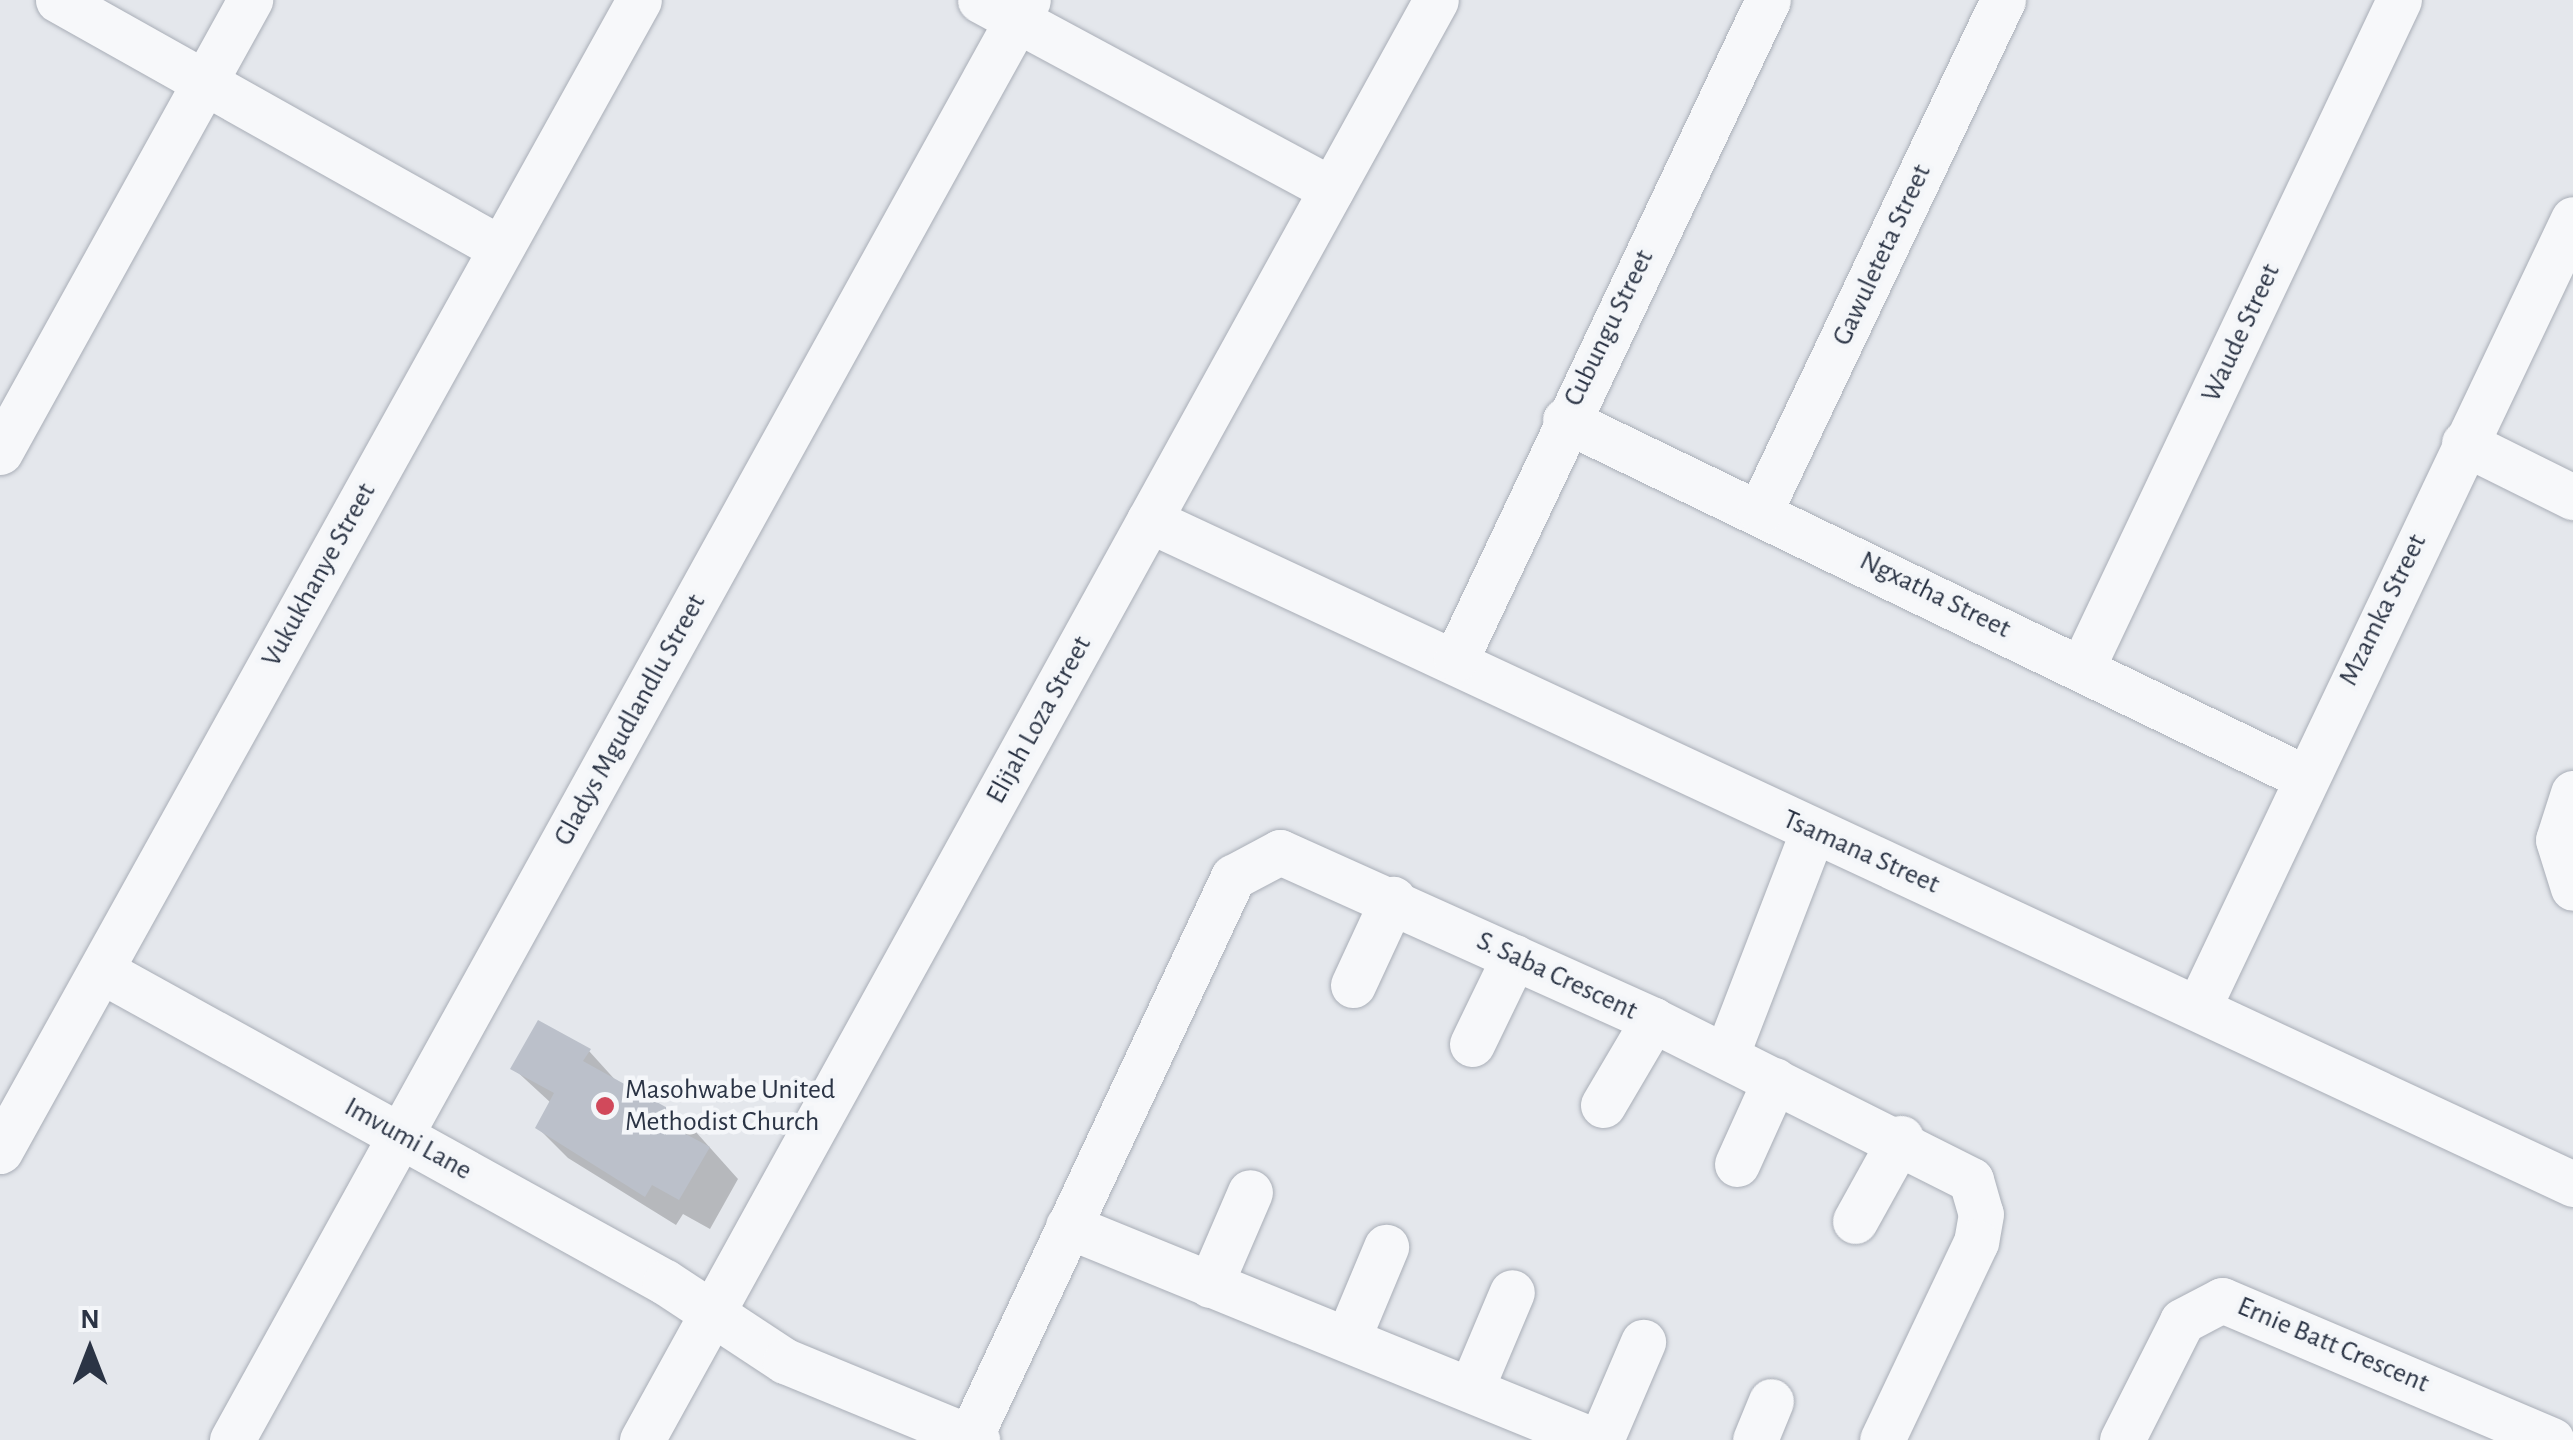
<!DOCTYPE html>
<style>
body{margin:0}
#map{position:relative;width:2573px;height:1440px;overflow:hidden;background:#e4e7ec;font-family:"Alegreya Sans",sans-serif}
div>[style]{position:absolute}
.shadow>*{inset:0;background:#0003}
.building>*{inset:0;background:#bbc0ca}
.roads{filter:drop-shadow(0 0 2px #a9aeb7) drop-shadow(0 0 2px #a9aeb7)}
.minor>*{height:45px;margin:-22.5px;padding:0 22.5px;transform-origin:22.5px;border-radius:22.5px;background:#f7f8fa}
.dots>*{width:28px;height:28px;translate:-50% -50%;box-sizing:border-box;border:5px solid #f4f6f9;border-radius:50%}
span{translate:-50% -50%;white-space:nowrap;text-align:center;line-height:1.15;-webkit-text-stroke:9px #f4f6f9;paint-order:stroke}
.street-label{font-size:28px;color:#2b3445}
.poi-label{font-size:28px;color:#2b3445}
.left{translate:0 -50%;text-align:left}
.north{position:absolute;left:40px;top:1300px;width:100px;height:100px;-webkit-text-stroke:8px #f4f6f9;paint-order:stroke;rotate:0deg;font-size:28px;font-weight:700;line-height:40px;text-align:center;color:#2b3445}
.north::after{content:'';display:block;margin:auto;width:35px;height:45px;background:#2b3445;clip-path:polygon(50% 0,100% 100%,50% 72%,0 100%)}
</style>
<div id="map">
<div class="shadow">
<i style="clip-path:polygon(589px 1051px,618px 1083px,687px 1122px,738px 1179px,710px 1229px,683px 1214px,676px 1225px,568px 1158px,538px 1128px,551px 1103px,513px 1068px)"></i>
</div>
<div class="building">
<i style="clip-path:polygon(538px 1020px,591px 1049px,583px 1061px,689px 1120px,682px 1132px,710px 1147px,679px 1200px,652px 1185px,645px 1197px,535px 1128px,554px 1093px,510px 1069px)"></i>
</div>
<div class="roads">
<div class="minor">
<i style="left:58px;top:0;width:505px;rotate:29.31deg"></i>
<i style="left:980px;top:0;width:399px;rotate:28.3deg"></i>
<i style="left:1565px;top:420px;width:818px;rotate:25.78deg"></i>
<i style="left:2464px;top:443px;width:122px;rotate:26.4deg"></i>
<i style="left:0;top:452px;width:517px;rotate:-61.05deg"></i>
<i style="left:1760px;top:511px;width:566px;rotate:-64.57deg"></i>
<i style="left:1149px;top:520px;width:1571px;rotate:25deg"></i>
<i style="left:1456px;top:659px;width:729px;rotate:-64.67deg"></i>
<i style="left:2083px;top:666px;width:737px;rotate:-64.62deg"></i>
<i style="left:2573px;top:793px;width:49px;rotate:107.7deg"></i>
<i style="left:2558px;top:840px;width:50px;rotate:72.6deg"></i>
<i style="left:102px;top:971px;width:643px;rotate:28.92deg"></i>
<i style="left:665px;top:1282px;width:144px;rotate:33.4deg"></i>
<i style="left:785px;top:1361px;width:208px;rotate:22.4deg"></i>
<i style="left:1353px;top:985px;width:95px;rotate:-65.1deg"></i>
<i style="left:2200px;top:1004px;width:869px;rotate:-64.58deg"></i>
<i style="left:1472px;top:1044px;width:97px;rotate:-64.2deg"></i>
<i style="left:1726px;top:1056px;width:241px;rotate:-68.9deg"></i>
<i style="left:1603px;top:1105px;width:99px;rotate:-59.5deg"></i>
<i style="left:0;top:1151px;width:1316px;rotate:-60.96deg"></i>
<i style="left:1737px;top:1164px;width:92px;rotate:-65.7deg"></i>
<i style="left:1855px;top:1221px;width:95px;rotate:-61deg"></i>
<i style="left:1068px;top:1226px;width:567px;rotate:22.18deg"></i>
<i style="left:1210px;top:1285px;width:101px;rotate:-66.7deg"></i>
<i style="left:1348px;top:1338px;width:99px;rotate:-67.3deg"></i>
<i style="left:1471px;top:1389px;width:105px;rotate:-67.1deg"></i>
<i style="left:970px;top:1437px;width:619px;rotate:-64.84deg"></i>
<i style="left:1233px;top:877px;width:53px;rotate:-28deg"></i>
<i style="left:1280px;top:852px;width:409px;rotate:24.2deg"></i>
<i style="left:1653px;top:1020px;width:356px;rotate:26.7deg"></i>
<i style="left:1971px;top:1180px;width:35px;rotate:74deg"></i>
<i style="left:1981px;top:1214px;width:28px;rotate:100deg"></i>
<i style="left:1976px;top:1242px;width:219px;rotate:115.4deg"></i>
<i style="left:232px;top:1440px;width:1645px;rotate:-61.07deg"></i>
<i style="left:642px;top:1440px;width:1644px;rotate:-61.13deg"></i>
<i style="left:1601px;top:1440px;width:107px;rotate:-66.8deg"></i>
<i style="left:1755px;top:1440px;width:42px;rotate:-67.7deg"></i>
<i style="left:2122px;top:1440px;width:133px;rotate:-63.2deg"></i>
<i style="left:2182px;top:1321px;width:45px;rotate:-27.7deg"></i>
<i style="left:2222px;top:1300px;width:358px;rotate:23deg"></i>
</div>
</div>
<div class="dots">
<i style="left:605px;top:1106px;background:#d1495b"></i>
</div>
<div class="street-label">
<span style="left:1882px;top:255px;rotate:-65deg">Gawuleteta Street</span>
<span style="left:1609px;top:328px;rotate:-64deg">Cubungu Street</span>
<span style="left:2241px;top:333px;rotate:-65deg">Waude Street</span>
<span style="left:319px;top:575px;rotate:-61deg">Vukukhanye Street</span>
<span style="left:1935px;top:595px;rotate:26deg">Ngxatha Street</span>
<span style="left:2383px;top:610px;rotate:-64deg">Mzamka Street</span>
<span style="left:630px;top:720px;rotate:-61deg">Gladys Mgudlandlu Street</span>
<span style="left:1039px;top:720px;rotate:-61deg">Elijah Loza Street</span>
<span style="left:1861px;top:852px;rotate:24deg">Tsamana Street</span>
<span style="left:1557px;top:976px;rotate:25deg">S. Saba Crescent</span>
<span style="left:408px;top:1139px;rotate:29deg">Imvumi Lane</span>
<span style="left:2333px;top:1345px;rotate:23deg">Ernie Batt Crescent</span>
</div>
<div class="poi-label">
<span class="left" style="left:625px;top:1106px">Masohwabe United<br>Methodist Church</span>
</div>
<div class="north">N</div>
</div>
